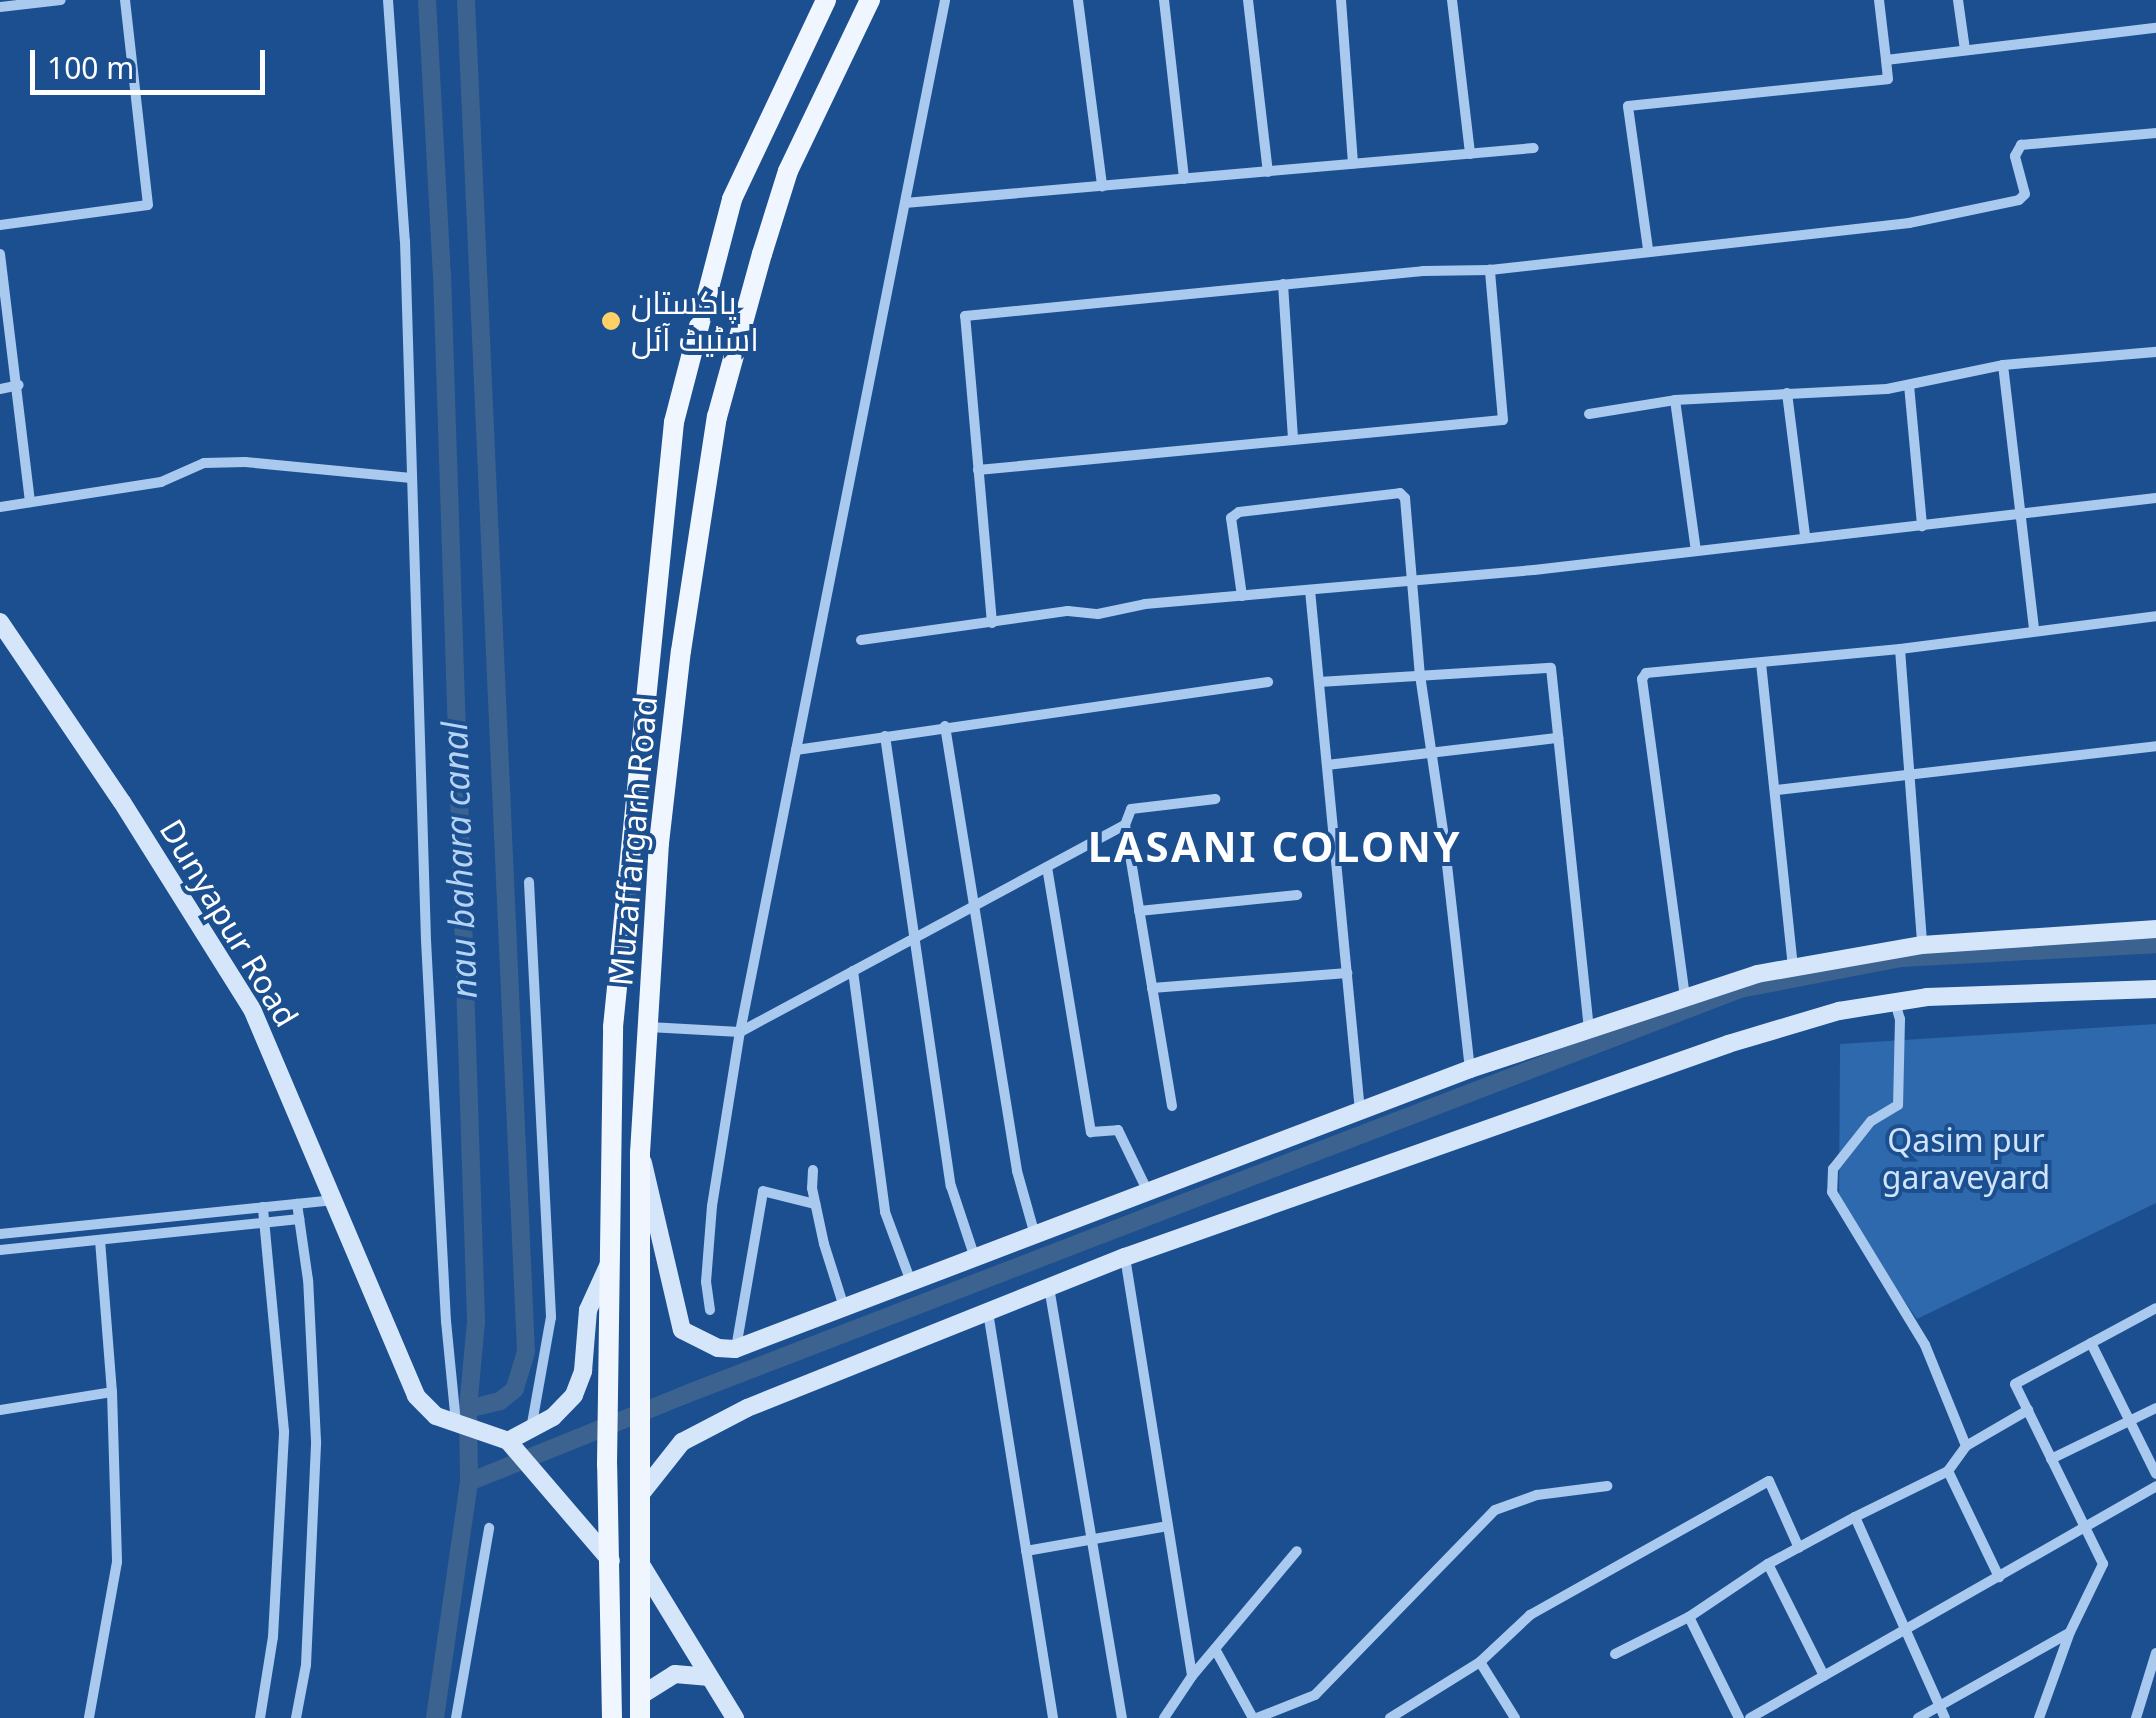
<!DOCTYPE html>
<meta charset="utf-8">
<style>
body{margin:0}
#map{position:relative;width:2156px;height:1718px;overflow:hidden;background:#1b4f8f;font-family:"Noto Sans",Cairo,sans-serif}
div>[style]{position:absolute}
.green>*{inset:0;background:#2e69ad}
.canal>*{height:18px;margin:-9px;padding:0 9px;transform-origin:9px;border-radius:9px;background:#3c6290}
.street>*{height:10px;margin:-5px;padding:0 5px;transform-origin:5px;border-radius:5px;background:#a9c9ee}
.secondary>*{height:18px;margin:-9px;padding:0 9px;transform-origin:9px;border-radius:9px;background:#d6e6fa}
.primary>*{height:20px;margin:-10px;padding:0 10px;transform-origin:10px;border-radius:10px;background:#f0f6ff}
.dots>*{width:28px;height:28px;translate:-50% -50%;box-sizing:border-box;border:5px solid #1b4f8f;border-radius:50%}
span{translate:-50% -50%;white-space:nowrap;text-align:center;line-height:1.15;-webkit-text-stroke:8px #1b4f8f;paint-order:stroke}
.poi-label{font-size:32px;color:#fff}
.left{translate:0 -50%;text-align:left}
.street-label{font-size:32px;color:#fff}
.park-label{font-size:32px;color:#cfe3fa}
.water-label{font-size:35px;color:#b5d3f5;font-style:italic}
.district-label{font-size:42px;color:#fff;font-weight:700;letter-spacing:2.5px}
.scale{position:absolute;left:30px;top:50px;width:235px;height:45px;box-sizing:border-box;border:5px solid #fff;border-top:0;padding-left:12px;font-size:30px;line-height:35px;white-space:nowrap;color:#fff;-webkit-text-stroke:8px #1b4f8f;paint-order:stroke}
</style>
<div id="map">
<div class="green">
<i style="clip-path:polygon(2156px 1024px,2156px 1203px,1917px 1319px,1839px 1208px,1840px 1044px)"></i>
</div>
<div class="canal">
<i style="left:427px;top:0;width:273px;rotate:86.9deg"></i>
<i style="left:442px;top:273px;width:1050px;rotate:88.14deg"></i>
<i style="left:476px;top:1322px;width:87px;rotate:95.3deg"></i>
<i style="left:468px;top:1409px;width:73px;rotate:89.2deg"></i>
<i style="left:469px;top:1482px;width:238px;rotate:98.2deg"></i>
<i style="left:466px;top:0;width:1353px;rotate:87.46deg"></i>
<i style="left:526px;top:1352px;width:39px;rotate:107deg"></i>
<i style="left:515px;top:1389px;width:19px;rotate:141deg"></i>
<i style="left:500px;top:1401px;width:33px;rotate:166deg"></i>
<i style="left:469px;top:1482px;width:246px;rotate:-22deg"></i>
<i style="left:697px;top:1390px;width:1117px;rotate:-21.03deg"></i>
<i style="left:1740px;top:989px;width:164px;rotate:-10.9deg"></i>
<i style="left:1901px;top:958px;width:255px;rotate:-3.1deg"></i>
</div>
<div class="street">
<i style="left:388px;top:0;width:242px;rotate:86deg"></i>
<i style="left:405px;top:241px;width:699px;rotate:88.28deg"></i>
<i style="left:426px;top:940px;width:382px;rotate:87deg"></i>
<i style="left:446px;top:1321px;width:102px;rotate:84.4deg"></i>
<i style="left:1078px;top:0;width:188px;rotate:82.6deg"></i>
<i style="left:1164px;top:0;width:180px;rotate:83.6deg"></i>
<i style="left:1248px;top:0;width:173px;rotate:83.4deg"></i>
<i style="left:1341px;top:0;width:164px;rotate:85.8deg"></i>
<i style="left:1452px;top:0;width:155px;rotate:83.3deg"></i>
<i style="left:1879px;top:0;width:60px;rotate:83.3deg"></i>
<i style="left:1958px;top:0;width:50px;rotate:82deg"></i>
<i style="left:0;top:7px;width:61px;rotate:-6.5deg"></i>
<i style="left:905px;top:203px;width:631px;rotate:-5deg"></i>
<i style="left:0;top:225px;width:149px;rotate:-7.7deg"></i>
<i style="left:148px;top:205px;width:206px;rotate:-96.4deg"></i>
<i style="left:1648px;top:249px;width:144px;rotate:-98deg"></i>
<i style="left:1628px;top:106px;width:261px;rotate:-5.9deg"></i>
<i style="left:1888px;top:79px;width:19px;rotate:-96deg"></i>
<i style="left:1886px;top:60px;width:272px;rotate:-6.8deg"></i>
<i style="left:0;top:254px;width:250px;rotate:83.1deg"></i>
<i style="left:1283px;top:284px;width:156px;rotate:86.3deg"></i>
<i style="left:2003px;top:365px;width:266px;rotate:83.3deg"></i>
<i style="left:1909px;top:385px;width:142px;rotate:84.7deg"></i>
<i style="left:0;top:389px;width:19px;rotate:-12deg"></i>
<i style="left:1787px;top:393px;width:144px;rotate:82.8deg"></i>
<i style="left:1675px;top:400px;width:152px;rotate:82.1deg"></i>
<i style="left:1589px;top:414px;width:87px;rotate:-9.2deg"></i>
<i style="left:1675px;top:400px;width:212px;rotate:-3deg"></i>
<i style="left:1887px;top:389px;width:118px;rotate:-11.7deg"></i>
<i style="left:2003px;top:365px;width:154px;rotate:-4.9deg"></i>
<i style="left:978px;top:470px;width:527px;rotate:-5.44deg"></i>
<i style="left:1503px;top:420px;width:151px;rotate:-95deg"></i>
<i style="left:0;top:507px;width:163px;rotate:-8.8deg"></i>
<i style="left:161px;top:482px;width:47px;rotate:-23.8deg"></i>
<i style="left:204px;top:463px;width:41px;rotate:-1.4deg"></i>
<i style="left:245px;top:462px;width:167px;rotate:5.5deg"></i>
<i style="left:1310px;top:590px;width:523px;rotate:84.52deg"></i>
<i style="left:1242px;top:596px;width:79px;rotate:-98deg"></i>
<i style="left:1231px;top:518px;width:10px;rotate:-37deg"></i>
<i style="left:1239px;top:512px;width:162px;rotate:-6.7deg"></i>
<i style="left:1400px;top:493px;width:7px;rotate:45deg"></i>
<i style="left:1405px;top:498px;width:178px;rotate:85.2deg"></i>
<i style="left:1420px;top:675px;width:165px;rotate:81.6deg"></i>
<i style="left:1444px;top:838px;width:232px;rotate:83.6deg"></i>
<i style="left:992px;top:623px;width:308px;rotate:-95deg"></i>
<i style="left:965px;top:316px;width:460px;rotate:-5.6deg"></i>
<i style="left:1423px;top:271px;width:67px;rotate:-0.9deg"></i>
<i style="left:1490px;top:270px;width:422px;rotate:-6.4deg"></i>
<i style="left:1909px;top:223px;width:112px;rotate:-11.8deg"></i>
<i style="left:2019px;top:200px;width:8px;rotate:-45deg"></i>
<i style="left:2025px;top:194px;width:39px;rotate:-105deg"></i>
<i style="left:2015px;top:156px;width:13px;rotate:-61deg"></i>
<i style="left:2021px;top:145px;width:136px;rotate:-5.1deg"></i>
<i style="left:861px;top:640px;width:209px;rotate:-8deg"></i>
<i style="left:1068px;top:611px;width:30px;rotate:6deg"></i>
<i style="left:1098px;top:614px;width:48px;rotate:-12deg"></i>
<i style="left:1145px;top:604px;width:390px;rotate:-5deg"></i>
<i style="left:1534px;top:570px;width:626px;rotate:-6.6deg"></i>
<i style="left:1900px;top:649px;width:297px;rotate:85.7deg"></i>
<i style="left:1761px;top:663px;width:306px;rotate:84deg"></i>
<i style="left:1319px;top:682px;width:232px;rotate:-3.5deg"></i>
<i style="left:1551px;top:668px;width:363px;rotate:84deg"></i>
<i style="left:945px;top:726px;width:451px;rotate:80.8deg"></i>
<i style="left:1017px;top:1171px;width:66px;rotate:74.3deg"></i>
<i style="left:885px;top:736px;width:455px;rotate:81.7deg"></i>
<i style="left:951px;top:1186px;width:76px;rotate:71.6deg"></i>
<i style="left:796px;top:750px;width:477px;rotate:-8.2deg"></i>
<i style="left:1327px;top:765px;width:233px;rotate:-6.7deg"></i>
<i style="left:1777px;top:790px;width:382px;rotate:-6.6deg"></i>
<i style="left:1047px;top:867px;width:269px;rotate:80.6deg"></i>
<i style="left:1091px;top:1132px;width:27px;rotate:-4deg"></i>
<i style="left:1118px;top:1130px;width:69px;rotate:64.2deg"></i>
<i style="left:529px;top:882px;width:436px;rotate:87.1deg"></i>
<i style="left:551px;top:1317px;width:114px;rotate:100.1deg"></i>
<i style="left:1139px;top:911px;width:159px;rotate:-5.8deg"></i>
<i style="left:853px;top:971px;width:243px;rotate:82.4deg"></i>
<i style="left:885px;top:1212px;width:75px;rotate:69.6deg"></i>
<i style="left:1152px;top:988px;width:196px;rotate:-4.4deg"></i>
<i style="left:1685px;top:997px;width:321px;rotate:-97.7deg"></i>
<i style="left:1642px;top:679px;width:7px;rotate:-56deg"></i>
<i style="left:1646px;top:673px;width:255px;rotate:-5.4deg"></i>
<i style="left:1900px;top:649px;width:258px;rotate:-7.3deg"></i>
<i style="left:1895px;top:1002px;width:18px;rotate:74deg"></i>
<i style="left:1900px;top:1019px;width:86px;rotate:91.3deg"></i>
<i style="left:1898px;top:1105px;width:31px;rotate:149deg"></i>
<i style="left:1871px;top:1121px;width:61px;rotate:128.4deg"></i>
<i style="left:1833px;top:1169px;width:23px;rotate:92deg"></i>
<i style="left:1832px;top:1192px;width:179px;rotate:58.7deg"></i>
<i style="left:1925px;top:1345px;width:109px;rotate:67.9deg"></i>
<i style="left:649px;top:1027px;width:91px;rotate:3.1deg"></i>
<i style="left:740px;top:1032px;width:437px;rotate:-28.3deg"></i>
<i style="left:1172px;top:1106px;width:285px;rotate:-99.5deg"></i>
<i style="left:1125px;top:825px;width:17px;rotate:-69deg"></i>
<i style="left:1131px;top:809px;width:85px;rotate:-6.8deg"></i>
<i style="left:813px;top:1170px;width:18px;rotate:93deg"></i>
<i style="left:812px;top:1188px;width:57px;rotate:77.9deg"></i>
<i style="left:824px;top:1244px;width:66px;rotate:72.4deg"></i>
<i style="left:0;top:1234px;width:334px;rotate:-5.8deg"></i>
<i style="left:100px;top:1240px;width:152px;rotate:85.5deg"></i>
<i style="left:0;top:1250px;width:301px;rotate:-5.9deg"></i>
<i style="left:1125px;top:1257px;width:424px;rotate:80.9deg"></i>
<i style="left:1049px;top:1287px;width:437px;rotate:80.4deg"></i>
<i style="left:710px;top:1310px;width:28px;rotate:-98deg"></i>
<i style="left:706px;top:1282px;width:76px;rotate:-85.5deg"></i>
<i style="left:712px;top:1206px;width:176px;rotate:-80.9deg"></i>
<i style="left:740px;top:1032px;width:1052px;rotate:-78.76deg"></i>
<i style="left:988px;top:1312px;width:411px;rotate:80.9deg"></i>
<i style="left:2091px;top:1343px;width:146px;rotate:63.6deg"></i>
<i style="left:736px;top:1348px;width:159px;rotate:-80.2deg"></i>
<i style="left:763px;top:1191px;width:54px;rotate:14deg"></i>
<i style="left:0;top:1410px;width:113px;rotate:-9.1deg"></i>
<i style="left:112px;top:1392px;width:170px;rotate:88.3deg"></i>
<i style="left:117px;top:1562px;width:158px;rotate:100.2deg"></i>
<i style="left:2051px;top:1459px;width:117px;rotate:-25.9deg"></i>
<i style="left:1948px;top:1471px;width:118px;rotate:64.3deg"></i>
<i style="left:1855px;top:1517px;width:104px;rotate:-26.3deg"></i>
<i style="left:1948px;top:1471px;width:31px;rotate:-54deg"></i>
<i style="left:1966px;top:1446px;width:72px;rotate:-30.1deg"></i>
<i style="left:1026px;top:1551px;width:144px;rotate:-10deg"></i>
<i style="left:1768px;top:1564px;width:125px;rotate:63.4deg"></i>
<i style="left:1689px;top:1617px;width:113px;rotate:63.7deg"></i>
<i style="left:1215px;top:1649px;width:79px;rotate:61.2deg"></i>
<i style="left:1615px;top:1654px;width:83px;rotate:-26.6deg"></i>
<i style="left:1689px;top:1617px;width:95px;rotate:-33.9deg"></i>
<i style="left:1768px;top:1564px;width:99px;rotate:-28.4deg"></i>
<i style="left:1855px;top:1517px;width:220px;rotate:65.9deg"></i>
<i style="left:1480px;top:1662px;width:69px;rotate:-43.2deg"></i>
<i style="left:1530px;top:1615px;width:274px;rotate:-29.3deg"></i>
<i style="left:1769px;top:1481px;width:73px;rotate:65.9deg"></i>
<i style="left:260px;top:1718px;width:82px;rotate:-80.9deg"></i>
<i style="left:273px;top:1637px;width:206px;rotate:-86.9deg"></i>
<i style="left:284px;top:1431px;width:225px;rotate:-95.4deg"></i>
<i style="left:296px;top:1718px;width:54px;rotate:-79.3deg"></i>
<i style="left:306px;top:1665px;width:224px;rotate:-87.4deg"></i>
<i style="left:316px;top:1441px;width:161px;rotate:-92.8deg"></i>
<i style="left:308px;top:1280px;width:77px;rotate:-98.2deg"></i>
<i style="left:456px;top:1718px;width:193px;rotate:-80.1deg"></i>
<i style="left:1164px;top:1718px;width:50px;rotate:-56.3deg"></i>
<i style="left:1192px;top:1676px;width:163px;rotate:-50deg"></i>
<i style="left:1257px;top:1718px;width:62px;rotate:-21.6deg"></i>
<i style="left:1315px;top:1695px;width:258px;rotate:-45.8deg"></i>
<i style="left:1495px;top:1510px;width:45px;rotate:-19.7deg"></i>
<i style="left:1537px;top:1495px;width:71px;rotate:-7.3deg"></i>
<i style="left:1390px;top:1718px;width:106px;rotate:-31.9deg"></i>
<i style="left:1480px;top:1662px;width:66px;rotate:58deg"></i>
<i style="left:1750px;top:1718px;width:468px;rotate:-29.7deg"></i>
<i style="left:1918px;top:1718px;width:173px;rotate:-29.4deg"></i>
<i style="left:2039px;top:1718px;width:91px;rotate:-70.2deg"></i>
<i style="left:2070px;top:1632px;width:76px;rotate:-64.1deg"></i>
<i style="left:2103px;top:1564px;width:200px;rotate:-116.1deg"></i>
<i style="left:2015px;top:1384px;width:160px;rotate:-28.3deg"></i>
<i style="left:2136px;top:1718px;width:68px;rotate:-72.9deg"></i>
</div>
<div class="secondary">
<i style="left:0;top:622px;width:217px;rotate:55.9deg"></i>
<i style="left:122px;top:802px;width:244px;rotate:57.9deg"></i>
<i style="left:252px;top:1009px;width:420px;rotate:67deg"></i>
<i style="left:416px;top:1396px;width:28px;rotate:45deg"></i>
<i style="left:436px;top:1416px;width:76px;rotate:19.1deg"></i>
<i style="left:508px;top:1441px;width:158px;rotate:49.4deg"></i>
<i style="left:643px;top:1163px;width:171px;rotate:76.9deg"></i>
<i style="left:682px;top:1330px;width:40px;rotate:26.6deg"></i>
<i style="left:718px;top:1348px;width:17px;rotate:3deg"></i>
<i style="left:735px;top:1349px;width:787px;rotate:-20.85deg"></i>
<i style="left:1470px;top:1069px;width:302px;rotate:-18.3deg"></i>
<i style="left:1757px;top:974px;width:168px;rotate:-10deg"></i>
<i style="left:1922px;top:945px;width:235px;rotate:-3.9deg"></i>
<i style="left:508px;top:1441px;width:51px;rotate:-28.1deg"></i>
<i style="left:553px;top:1417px;width:30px;rotate:-46deg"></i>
<i style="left:574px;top:1395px;width:26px;rotate:-69deg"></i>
<i style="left:583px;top:1371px;width:61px;rotate:-85.3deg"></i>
<i style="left:588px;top:1310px;width:51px;rotate:-65.5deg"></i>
<i style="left:640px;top:1495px;width:68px;rotate:-51.6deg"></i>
<i style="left:682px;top:1442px;width:73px;rotate:-27.6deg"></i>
<i style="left:747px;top:1408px;width:407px;rotate:-21.8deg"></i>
<i style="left:1125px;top:1257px;width:640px;rotate:-19.45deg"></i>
<i style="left:1728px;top:1044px;width:116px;rotate:-16.6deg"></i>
<i style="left:1839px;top:1011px;width:89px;rotate:-9deg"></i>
<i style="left:1927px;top:997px;width:229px;rotate:-2deg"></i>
<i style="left:640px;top:1563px;width:182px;rotate:58.5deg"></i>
<i style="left:640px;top:1696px;width:41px;rotate:-32.2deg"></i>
<i style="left:675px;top:1674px;width:32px;rotate:5deg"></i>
</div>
<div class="primary">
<i style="left:612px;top:1718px;width:253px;rotate:-91.1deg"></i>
<i style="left:607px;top:1465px;width:438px;rotate:-89.2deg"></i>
<i style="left:613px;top:1027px;width:608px;rotate:-84.24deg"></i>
<i style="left:674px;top:422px;width:230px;rotate:-75.4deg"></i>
<i style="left:732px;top:199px;width:220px;rotate:-64.7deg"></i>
<i style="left:640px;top:1718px;width:565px;rotate:-90deg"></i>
<i style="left:640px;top:1153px;width:311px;rotate:-86.5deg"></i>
<i style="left:659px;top:843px;width:193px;rotate:-83.5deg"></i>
<i style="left:681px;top:651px;width:237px;rotate:-81.3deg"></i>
<i style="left:717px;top:417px;width:169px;rotate:-74.6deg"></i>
<i style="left:762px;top:254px;width:87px;rotate:-72.6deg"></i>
<i style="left:788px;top:171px;width:190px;rotate:-64.4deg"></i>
</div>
<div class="dots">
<i style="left:611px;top:321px;background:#ffd166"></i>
</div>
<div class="poi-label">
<span class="left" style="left:631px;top:321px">پاکستان<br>اسٹیٹ آئل</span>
</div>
<div class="street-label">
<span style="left:633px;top:841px;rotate:-85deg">Muzaffargarh Road</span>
<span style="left:229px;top:923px;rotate:59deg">Dunyapur Road</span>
</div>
<div class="park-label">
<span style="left:1966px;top:1159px">Qasim pur<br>garaveyard</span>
</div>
<div class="water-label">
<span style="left:459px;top:860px;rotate:-92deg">nau bahara canal</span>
</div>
<div class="district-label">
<span style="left:1275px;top:846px">LASANI COLONY</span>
</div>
<div class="scale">100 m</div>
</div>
